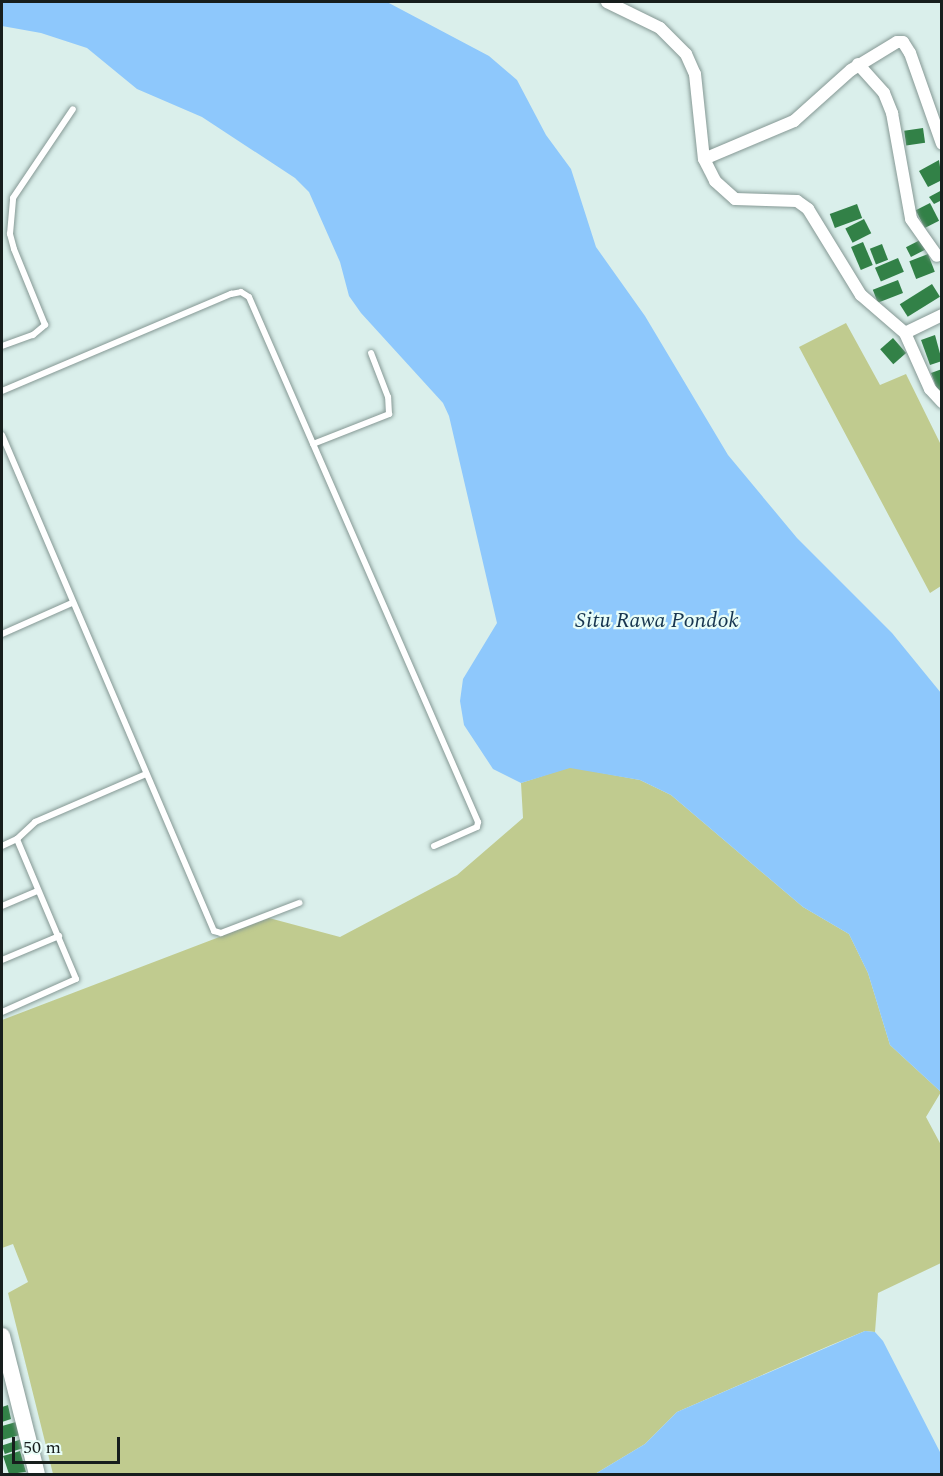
<!DOCTYPE html>
<style>
body{margin:0}
#map{position:relative;width:943px;height:1476px;overflow:hidden;background:#daefeb;font-family:Spectral,serif}
div>[style]{position:absolute}
.green>*{inset:0;background:#c0cb8f}
.water>*{inset:0;background:#8ec8fc}
.building>*{inset:0;background:#328147;transform-origin:0 0}
.roads{filter:drop-shadow(0 0 2px #859894) drop-shadow(0 0 2px #859894)}
.service>*{height:6px;margin:-3px;padding:0 3px;transform-origin:3px;border-radius:3px;background:#fff}
.minor>*{height:12px;margin:-6px;padding:0 6px;transform-origin:6px;border-radius:6px;background:#fff}
.secondary>*{height:16px;margin:-8px;padding:0 8px;transform-origin:8px;border-radius:8px;background:#fff}
span{translate:-50% -50%;white-space:nowrap;text-align:center;line-height:1.15;-webkit-text-stroke:4.5px #e8fdf8;paint-order:stroke}
.water-label{font-size:22px;color:#173650;font-style:italic}
.frame{position:absolute;inset:0;border:3px solid #171e1d;pointer-events:none}
.scale{position:absolute;left:12px;top:1437px;width:108px;height:27px;box-sizing:border-box;border:3px solid #171e1d;border-top:0;padding-left:8px;font-size:18px;line-height:21px;white-space:nowrap;color:#171e1d;-webkit-text-stroke:4px #e8fdf8;paint-order:stroke}
</style>
<div id="map">
<div class="green">
<i style="clip-path:polygon(846px 323px,880px 385px,906px 374px,941px 445px,941px 586px,930px 593px,799px 347px)"></i>
<i style="clip-path:polygon(570px 767px,640px 780px,671px 795px,803px 907px,849px 934px,868px 973px,890px 1045px,941px 1092px,926px 1117px,941px 1145px,941px 1263px,878px 1293px,875px 1332px,865px 1331px,831px 1345px,677px 1412px,645px 1444px,595px 1474px,53px 1474px,8px 1293px,28px 1282px,13px 1244px,2px 1248px,2px 1020px,269px 918px,340px 937px,457px 875px,523px 818px,521px 783px)"></i>
</div>
<div class="water">
<i style="clip-path:polygon(2px 2px,387px 2px,489px 56px,517px 80px,546px 135px,571px 169px,596px 247px,645px 316px,728px 455px,797px 538px,892px 633px,941px 693px,941px 1092px,890px 1045px,868px 973px,849px 934px,803px 907px,671px 795px,640px 780px,570px 768px,521px 783px,493px 769px,464px 725px,460px 701px,463px 679px,497px 623px,449px 416px,443px 403px,361px 313px,349px 296px,340px 262px,309px 192px,295px 178px,202px 117px,137px 89px,87px 48px,41px 33px,2px 26px)"></i>
<i style="clip-path:polygon(865px 1331px,875px 1332px,883px 1341px,941px 1454px,941px 1474px,595px 1474px,645px 1444px,677px 1412px)"></i>
</div>
<div class="building">
<i style="left:923px;top:128px;width:15px;height:19px;rotate:82deg"></i>
<i style="clip-path:polygon(939px 160px,942px 180px,928px 187px,919px 171px)"></i>
<i style="clip-path:polygon(942px 190px,942px 200px,934px 204px,929px 197px)"></i>
<i style="left:930px;top:203px;width:20px;height:16px;rotate:63deg"></i>
<i style="left:857px;top:204px;width:15px;height:29px;rotate:70deg"></i>
<i style="left:864px;top:219px;width:16px;height:21px;rotate:63deg"></i>
<i style="left:922px;top:239px;width:11px;height:18px;rotate:63deg"></i>
<i style="left:863px;top:242px;width:25px;height:13px;rotate:67deg"></i>
<i style="left:882px;top:244px;width:17px;height:13px;rotate:69deg"></i>
<i style="left:928px;top:254px;width:19px;height:20px;rotate:69deg"></i>
<i style="left:898px;top:258px;width:15px;height:25px;rotate:67deg"></i>
<i style="left:898px;top:280px;width:14px;height:27px;rotate:69deg"></i>
<i style="left:932px;top:284px;width:15px;height:38px;rotate:58deg"></i>
<i style="clip-path:polygon(935px 335px,942px 361px,930px 365px,921px 340px)"></i>
<i style="left:893px;top:338px;width:20px;height:17px;rotate:49deg"></i>
<i style="clip-path:polygon(942px 369px,942px 393px,939px 394px,931px 373px)"></i>
<i style="clip-path:polygon(8px 1405px,11px 1419px,2px 1422px,2px 1407px)"></i>
<i style="clip-path:polygon(16px 1422px,20px 1435px,2px 1440px,2px 1426px)"></i>
<i style="left:22px;top:1439px;width:9px;height:21px;rotate:72deg"></i>
<i style="clip-path:polygon(20px 1451px,26px 1472px,9px 1474px,3px 1456px)"></i>
</div>
<div class="roads">
<div class="service">
<i style="left:2px;top:346px;width:33px;rotate:-20deg"></i>
<i style="left:33px;top:335px;width:16px;rotate:-40deg"></i>
<i style="left:45px;top:325px;width:82px;rotate:-112.2deg"></i>
<i style="left:14px;top:249px;width:16px;rotate:-105deg"></i>
<i style="left:10px;top:234px;width:36px;rotate:-85deg"></i>
<i style="left:13px;top:198px;width:107px;rotate:-56deg"></i>
<i style="left:2px;top:391px;width:249px;rotate:-23deg"></i>
<i style="left:231px;top:294px;width:10px;rotate:-11deg"></i>
<i style="left:241px;top:292px;width:9px;rotate:32deg"></i>
<i style="left:249px;top:297px;width:573px;rotate:66.43deg"></i>
<i style="left:478px;top:822px;width:5px;rotate:101deg"></i>
<i style="left:477px;top:827px;width:47px;rotate:156.2deg"></i>
<i style="left:2px;top:435px;width:539px;rotate:66.86deg"></i>
<i style="left:214px;top:931px;width:7px;rotate:16deg"></i>
<i style="left:221px;top:933px;width:84px;rotate:-21deg"></i>
<i style="left:313px;top:444px;width:82px;rotate:-21.5deg"></i>
<i style="left:389px;top:414px;width:17px;rotate:-93deg"></i>
<i style="left:388px;top:397px;width:47px;rotate:-111.1deg"></i>
<i style="left:2px;top:634px;width:77px;rotate:-23.9deg"></i>
<i style="left:2px;top:846px;width:17px;rotate:-25deg"></i>
<i style="left:17px;top:839px;width:25px;rotate:-43deg"></i>
<i style="left:35px;top:822px;width:121px;rotate:-23.4deg"></i>
<i style="left:2px;top:906px;width:39px;rotate:-23deg"></i>
<i style="left:2px;top:960px;width:62px;rotate:-22.8deg"></i>
<i style="left:2px;top:1012px;width:81px;rotate:-24deg"></i>
<i style="left:76px;top:979px;width:152px;rotate:-112.9deg"></i>
</div>
<div class="minor">
<i style="left:607px;top:2px;width:59px;rotate:26.1deg"></i>
<i style="left:660px;top:28px;width:37px;rotate:45deg"></i>
<i style="left:686px;top:54px;width:22px;rotate:66deg"></i>
<i style="left:695px;top:74px;width:85px;rotate:84deg"></i>
<i style="left:704px;top:159px;width:25px;rotate:63deg"></i>
<i style="left:715px;top:181px;width:27px;rotate:42deg"></i>
<i style="left:735px;top:199px;width:62px;rotate:1.8deg"></i>
<i style="left:797px;top:201px;width:14px;rotate:36deg"></i>
<i style="left:808px;top:209px;width:101px;rotate:58.4deg"></i>
<i style="left:861px;top:295px;width:58px;rotate:40.8deg"></i>
<i style="left:905px;top:333px;width:61px;rotate:65.9deg"></i>
<i style="left:930px;top:389px;width:18px;rotate:47deg"></i>
<i style="left:858px;top:64px;width:39px;rotate:48deg"></i>
<i style="left:884px;top:93px;width:22px;rotate:68deg"></i>
<i style="left:892px;top:113px;width:108px;rotate:79.8deg"></i>
<i style="left:911px;top:219px;width:45px;rotate:54.9deg"></i>
<i style="left:704px;top:159px;width:98px;rotate:-22.9deg"></i>
<i style="left:794px;top:121px;width:76px;rotate:-41.8deg"></i>
<i style="left:851px;top:70px;width:54px;rotate:-31.3deg"></i>
<i style="left:897px;top:42px;width:6px"></i>
<i style="left:903px;top:42px;width:13px;rotate:58deg"></i>
<i style="left:910px;top:53px;width:96px;rotate:70.6deg"></i>
<i style="left:905px;top:333px;width:41px;rotate:-25.9deg"></i>
</div>
<div class="secondary">
<i style="left:2px;top:1336px;width:142px;rotate:75.8deg"></i>
</div>
</div>
<div class="water-label">
<span style="left:657px;top:621px">Situ Rawa Pondok</span>
</div>
<div class="frame"></div>
<div class="scale">50 m</div>
</div>
